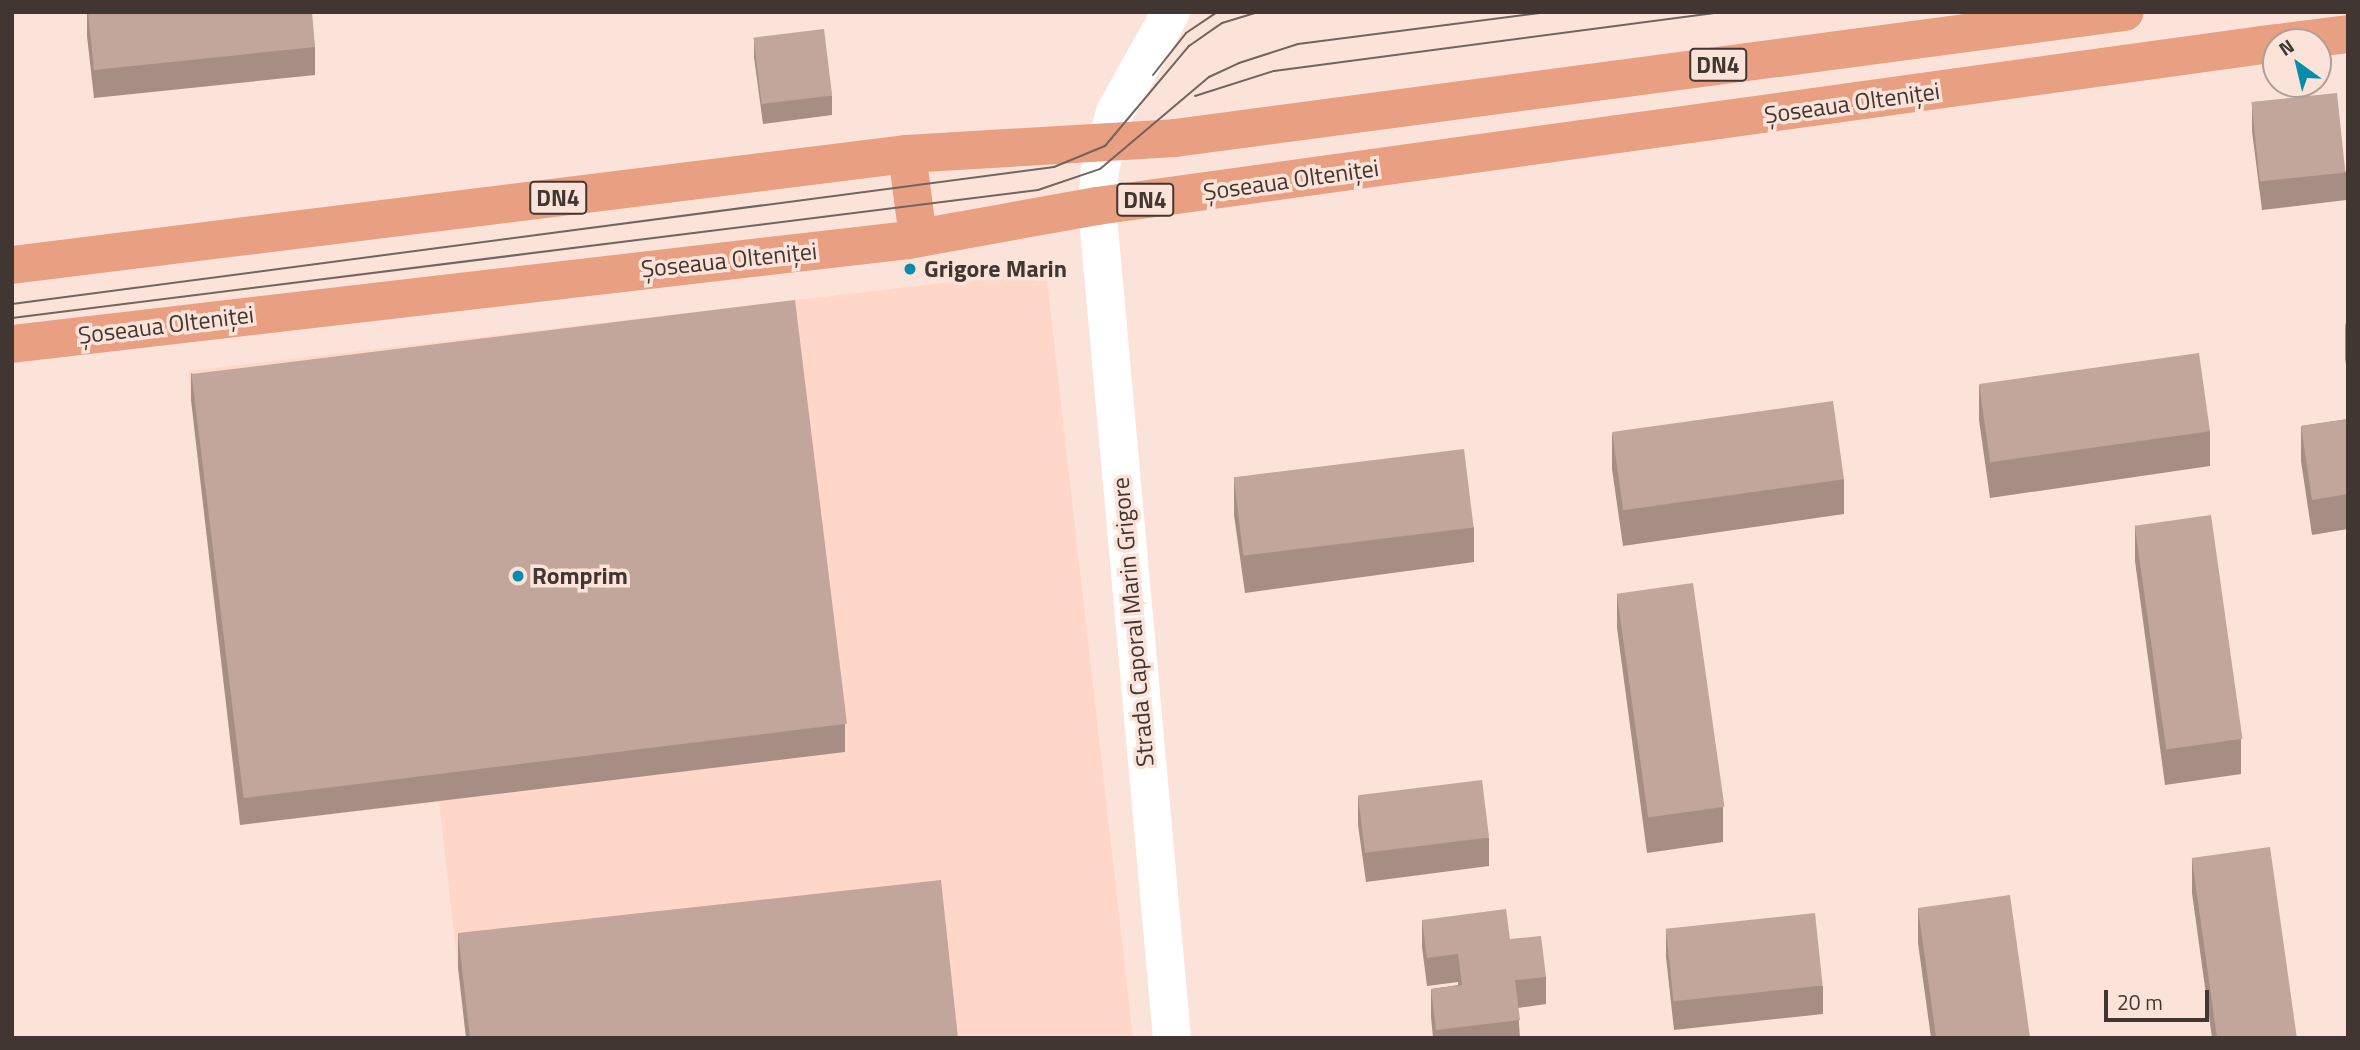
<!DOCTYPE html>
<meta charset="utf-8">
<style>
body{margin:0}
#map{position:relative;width:2360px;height:1050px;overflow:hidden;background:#fbe3da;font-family:"Titillium Web",sans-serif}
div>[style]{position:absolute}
.built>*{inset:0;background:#fed7c9}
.minor>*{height:38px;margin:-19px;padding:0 19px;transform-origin:19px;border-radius:19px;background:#fff}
.major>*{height:38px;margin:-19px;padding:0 19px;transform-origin:19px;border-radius:19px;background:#e89f82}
.tram>*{height:2px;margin:-1px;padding:0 1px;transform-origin:1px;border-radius:1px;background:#72645e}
.wall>*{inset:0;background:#a78e85}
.building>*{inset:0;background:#c2a59b;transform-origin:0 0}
.dots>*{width:19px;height:19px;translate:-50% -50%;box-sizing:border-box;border:4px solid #fbe3da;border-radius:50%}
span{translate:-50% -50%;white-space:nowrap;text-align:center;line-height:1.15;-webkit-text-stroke:7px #fbe3da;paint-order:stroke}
.shield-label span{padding:2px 5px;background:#fbe3da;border:2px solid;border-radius:5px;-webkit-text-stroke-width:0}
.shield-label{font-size:23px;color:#413631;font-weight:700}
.street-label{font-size:24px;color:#413631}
.poi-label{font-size:24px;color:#413631;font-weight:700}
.left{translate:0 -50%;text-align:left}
.frame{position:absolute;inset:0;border:14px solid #413631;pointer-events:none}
.north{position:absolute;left:2262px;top:28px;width:70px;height:70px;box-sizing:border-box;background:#fbe3da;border:2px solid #b19e96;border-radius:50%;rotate:326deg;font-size:19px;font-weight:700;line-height:28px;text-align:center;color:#413631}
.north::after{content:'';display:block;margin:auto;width:24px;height:32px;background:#068dac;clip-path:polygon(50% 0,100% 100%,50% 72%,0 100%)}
.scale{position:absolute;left:2104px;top:990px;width:105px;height:32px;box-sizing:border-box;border:4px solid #413631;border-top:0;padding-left:9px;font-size:21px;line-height:24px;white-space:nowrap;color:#413631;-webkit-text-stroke:5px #fbe3da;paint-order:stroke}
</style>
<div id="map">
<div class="built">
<i style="clip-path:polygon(1046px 271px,1133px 1038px,466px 1038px,439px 802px,240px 825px,188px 371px)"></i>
</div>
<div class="minor">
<i style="left:1171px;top:12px;width:115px;rotate:119.2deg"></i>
<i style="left:1115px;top:112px;width:59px;rotate:104.7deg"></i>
<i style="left:1100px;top:169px;width:37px;rotate:95deg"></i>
<i style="left:1097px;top:206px;width:835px;rotate:84.85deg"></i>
</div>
<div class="major">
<i style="left:2285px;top:42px;width:64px;rotate:-7.2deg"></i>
<i style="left:907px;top:154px;width:85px;rotate:82.5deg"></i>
<i style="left:12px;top:265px;width:902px;rotate:-7.07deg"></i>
<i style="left:907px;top:154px;width:268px;rotate:-3.4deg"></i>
<i style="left:1175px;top:138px;width:958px;rotate:-7.56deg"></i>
<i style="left:12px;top:344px;width:902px;rotate:-6.62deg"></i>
<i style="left:908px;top:240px;width:192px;rotate:-10.2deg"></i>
<i style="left:1097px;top:206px;width:1190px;rotate:-7.87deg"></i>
</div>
<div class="tram">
<i style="left:1153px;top:75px;width:53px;rotate:-51.8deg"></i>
<i style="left:1186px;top:33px;width:37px;rotate:-34deg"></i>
<i style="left:1195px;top:96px;width:83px;rotate:-17.6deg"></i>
<i style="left:1274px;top:71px;width:450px;rotate:-7.5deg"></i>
<i style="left:12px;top:304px;width:1051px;rotate:-7.49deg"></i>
<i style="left:1054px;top:167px;width:55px;rotate:-22.4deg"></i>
<i style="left:1105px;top:146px;width:131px;rotate:-50deg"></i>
<i style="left:1189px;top:46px;width:40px;rotate:-34.9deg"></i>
<i style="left:1222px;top:23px;width:37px;rotate:-17deg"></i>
<i style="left:12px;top:318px;width:1034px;rotate:-7.11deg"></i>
<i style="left:1038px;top:190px;width:65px;rotate:-18.7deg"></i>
<i style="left:1100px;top:169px;width:143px;rotate:-40.2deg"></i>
<i style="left:1209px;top:77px;width:33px;rotate:-25deg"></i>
<i style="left:1239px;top:63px;width:62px;rotate:-17.9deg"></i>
<i style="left:1298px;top:44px;width:252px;rotate:-7.3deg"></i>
</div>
<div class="wall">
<i style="clip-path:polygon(87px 12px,315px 47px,315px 75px,94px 98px,87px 36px)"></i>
<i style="clip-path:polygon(754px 38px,832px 96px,832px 115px,763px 124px,754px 57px)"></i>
<i style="clip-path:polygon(2252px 103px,2346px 172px,2346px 200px,2262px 210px,2252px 131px)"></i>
<i style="clip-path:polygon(2348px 323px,2348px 376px,2345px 359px,2345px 324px)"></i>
<i style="clip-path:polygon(191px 373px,845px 724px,845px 752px,240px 825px,191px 400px)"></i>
<i style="clip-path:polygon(1979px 385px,2210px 431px,2210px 466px,1990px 498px,1979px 420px)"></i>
<i style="clip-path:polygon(2348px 419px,2348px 529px,2312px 535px,2301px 461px,2301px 426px)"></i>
<i style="clip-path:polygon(1612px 434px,1844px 479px,1844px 514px,1623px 546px,1612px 469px)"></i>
<i style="clip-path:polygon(1234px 480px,1474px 527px,1474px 562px,1245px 593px,1234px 515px)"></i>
<i style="clip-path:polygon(2135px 525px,2241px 739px,2241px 774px,2165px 785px,2135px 561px)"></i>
<i style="clip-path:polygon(1617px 593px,1723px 807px,1723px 842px,1647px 853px,1617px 628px)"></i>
<i style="clip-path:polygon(1358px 797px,1489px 838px,1489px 866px,1366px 882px,1358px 825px)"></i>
<i style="clip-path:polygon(2192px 858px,2297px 1038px,2212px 1038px,2192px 893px)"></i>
<i style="clip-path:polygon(1918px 908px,2029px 1038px,1931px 1038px,1918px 943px)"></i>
<i style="clip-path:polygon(1422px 920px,1510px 939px,1546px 977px,1546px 1004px,1518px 1008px,1520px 1038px,1433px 1038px,1431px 1017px,1431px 989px,1458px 985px,1458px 982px,1427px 986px,1422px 947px)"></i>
<i style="clip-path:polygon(1666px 929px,1823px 986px,1823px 1014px,1674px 1030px,1666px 957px)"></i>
<i style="clip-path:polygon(458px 933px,958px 1038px,466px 1038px,458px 968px)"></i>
</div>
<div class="building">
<i style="clip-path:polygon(88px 12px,312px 12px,315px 47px,94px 70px)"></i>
<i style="left:824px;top:29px;width:67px;height:71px;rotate:83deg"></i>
<i style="left:2337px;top:93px;width:80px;height:86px;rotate:84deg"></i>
<i style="left:795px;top:300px;width:427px;height:608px;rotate:83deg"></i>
<i style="clip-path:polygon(2348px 323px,2348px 341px,2345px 324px)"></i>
<i style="left:2199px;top:353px;width:79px;height:222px;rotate:82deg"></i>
<i style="left:1833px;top:401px;width:79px;height:223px;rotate:82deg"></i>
<i style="clip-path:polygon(2348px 419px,2348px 494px,2312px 500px,2301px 426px)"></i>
<i style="left:1464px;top:449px;width:79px;height:232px;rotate:83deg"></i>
<i style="left:2211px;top:515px;width:226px;height:77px;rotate:82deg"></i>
<i style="left:1693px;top:583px;width:226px;height:77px;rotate:82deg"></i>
<i style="left:1482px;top:780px;width:58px;height:125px;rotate:83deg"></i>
<i style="left:2270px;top:847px;width:193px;height:79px;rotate:82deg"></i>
<i style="clip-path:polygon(941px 880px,958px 1038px,470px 1038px,458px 933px)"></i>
<i style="left:2010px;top:895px;width:144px;height:93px;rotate:82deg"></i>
<i style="clip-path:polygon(1506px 909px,1510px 939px,1541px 936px,1546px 977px,1515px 980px,1520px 1020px,1436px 1030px,1431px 989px,1462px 985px,1458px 954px,1427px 958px,1422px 920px)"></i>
<i style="left:1815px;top:913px;width:73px;height:150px;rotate:84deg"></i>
</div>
<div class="dots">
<i style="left:910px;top:269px;background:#068dac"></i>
<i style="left:518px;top:576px;background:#068dac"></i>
</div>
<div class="shield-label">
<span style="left:1718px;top:65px">DN4</span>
<span style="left:558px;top:198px">DN4</span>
<span style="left:1145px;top:200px">DN4</span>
</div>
<div class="street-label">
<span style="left:1852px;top:103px;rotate:-8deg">Șoseaua Olteniței</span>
<span style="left:1291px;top:180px;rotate:-8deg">Șoseaua Olteniței</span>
<span style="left:729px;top:260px;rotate:-6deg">Șoseaua Olteniței</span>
<span style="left:166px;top:325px;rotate:-7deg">Șoseaua Olteniței</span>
<span style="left:1133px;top:622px;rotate:-95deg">Strada Caporal Marin Grigore</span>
</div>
<div class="poi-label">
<span class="left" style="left:924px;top:269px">Grigore Marin</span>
<span class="left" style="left:532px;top:576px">Romprim</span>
</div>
<div class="frame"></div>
<div class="north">N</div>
<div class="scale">20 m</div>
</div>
